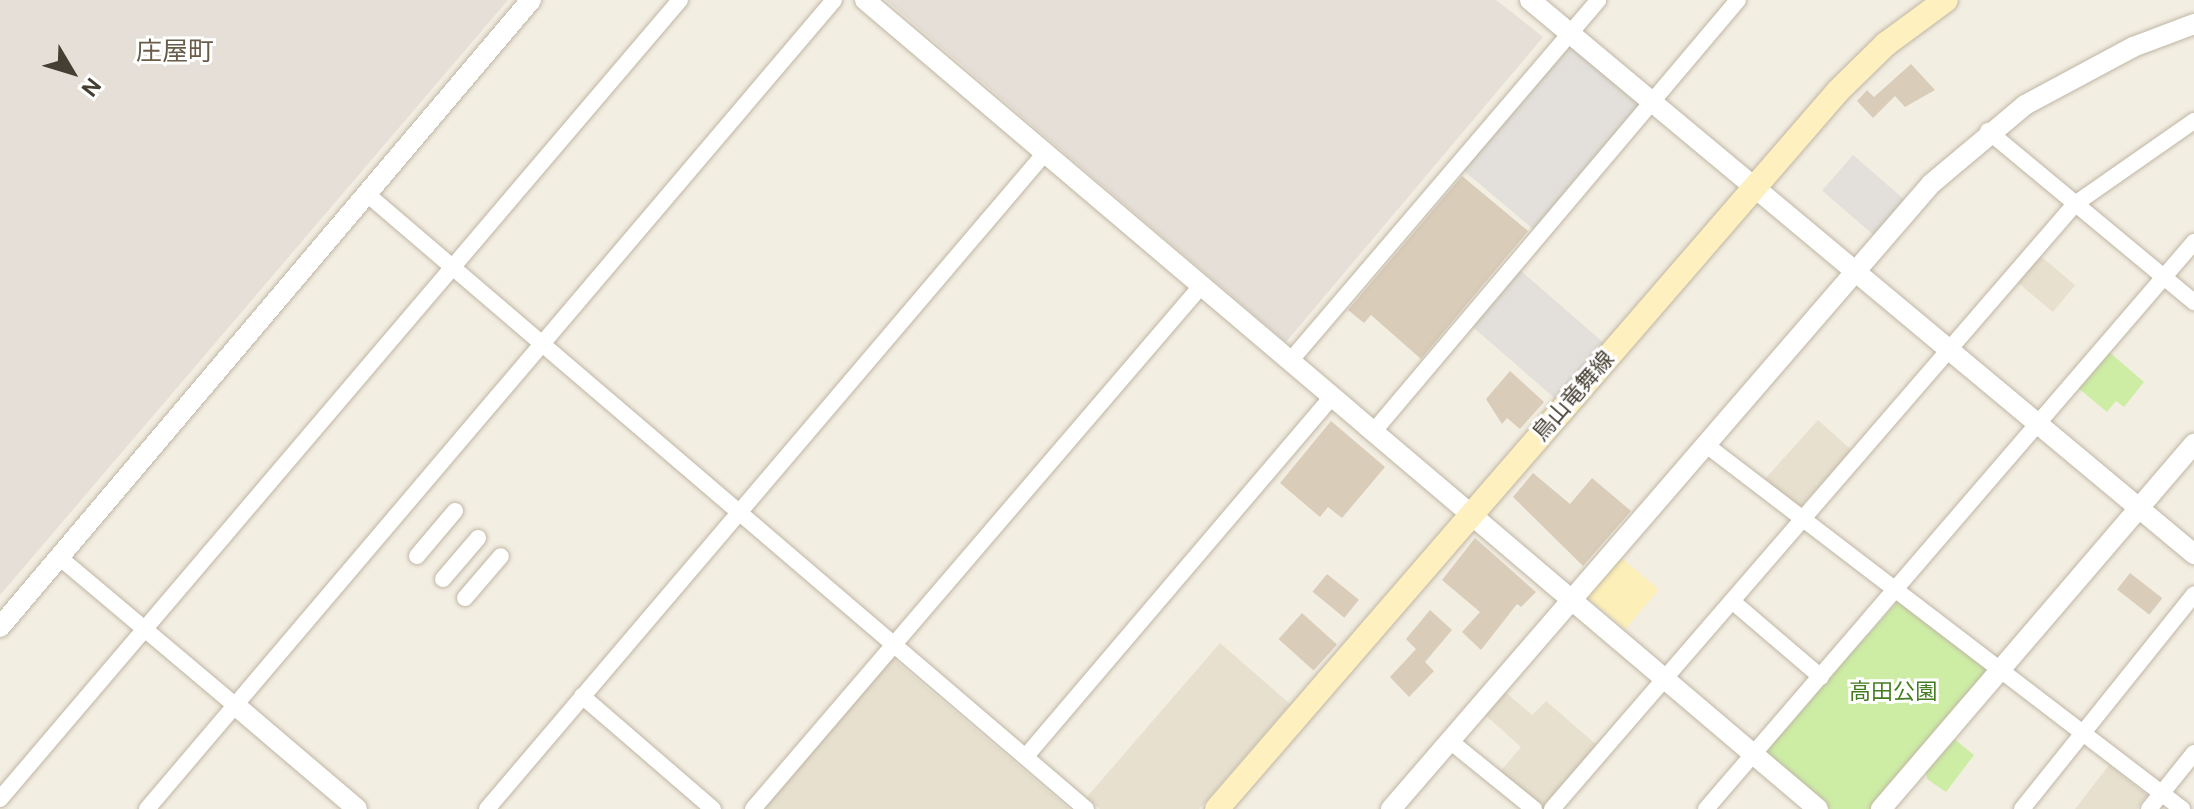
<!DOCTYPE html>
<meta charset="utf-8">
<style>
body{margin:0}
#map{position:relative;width:2194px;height:809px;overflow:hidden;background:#f3eee2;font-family:"DM Sans","Noto Sans JP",sans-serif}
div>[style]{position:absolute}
.residential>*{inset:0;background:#e8e0cf;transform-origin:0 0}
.industrial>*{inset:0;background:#e5dfd7}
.green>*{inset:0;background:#cdeda5}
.sand>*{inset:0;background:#fdefb8;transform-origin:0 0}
.parking>*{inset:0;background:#e3e0db;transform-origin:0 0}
.building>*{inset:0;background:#d9ccb9;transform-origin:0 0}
.roads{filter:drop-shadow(0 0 2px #bfb6a4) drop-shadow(0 0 2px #bfb6a4)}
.minor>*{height:16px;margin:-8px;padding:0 8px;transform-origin:8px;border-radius:8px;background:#fff}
.tertiary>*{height:20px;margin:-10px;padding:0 10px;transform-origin:10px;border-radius:10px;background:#fff}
.secondary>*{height:24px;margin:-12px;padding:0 12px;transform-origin:12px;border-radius:12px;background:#fff0c0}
span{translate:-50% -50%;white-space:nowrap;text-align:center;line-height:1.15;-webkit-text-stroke:6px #fff;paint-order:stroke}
.street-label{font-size:22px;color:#453e32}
.park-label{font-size:22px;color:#437d1f}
.quarter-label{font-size:26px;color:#695c48}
.north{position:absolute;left:32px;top:32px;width:80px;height:80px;-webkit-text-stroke:6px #fff;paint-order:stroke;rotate:128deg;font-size:22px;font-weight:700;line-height:32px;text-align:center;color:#453e32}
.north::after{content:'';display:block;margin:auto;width:28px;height:36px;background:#453e32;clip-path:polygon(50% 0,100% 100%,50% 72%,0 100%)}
</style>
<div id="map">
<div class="residential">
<i style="left:2037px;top:253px;width:50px;height:35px;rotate:40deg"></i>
<i style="left:1818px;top:420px;width:45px;height:81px;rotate:42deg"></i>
<i style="clip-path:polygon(1220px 643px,1290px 704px,1199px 809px,1100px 809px,1086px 798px)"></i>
<i style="clip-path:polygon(891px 657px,1069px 809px,761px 809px)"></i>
<i style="clip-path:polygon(1503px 690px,1532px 715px,1546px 701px,1598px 746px,1546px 807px,1498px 774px,1521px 747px,1483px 713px)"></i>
<i style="clip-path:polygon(2109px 765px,2147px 795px,2137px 809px,2075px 809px)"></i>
</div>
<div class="industrial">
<i style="clip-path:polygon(0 0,508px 0,0 595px)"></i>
<i style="clip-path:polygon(886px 0,1496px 0,1543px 37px,1286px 342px)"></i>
</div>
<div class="green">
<i style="clip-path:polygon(2107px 350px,2144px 382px,2124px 407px,2116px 401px,2107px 412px,2077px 387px)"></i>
<i style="clip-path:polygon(1898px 601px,1985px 668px,1987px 676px,1870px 809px,1830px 809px,1767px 756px,1767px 747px)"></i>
<i style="clip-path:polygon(1953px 738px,1974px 755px,1946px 792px,1927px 779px,1926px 770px)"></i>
</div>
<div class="sand">
<i style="left:1619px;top:556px;width:52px;height:52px;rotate:40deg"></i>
</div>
<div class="parking">
<i style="left:1571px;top:31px;width:106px;height:176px;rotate:40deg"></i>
<i style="left:1853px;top:155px;width:68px;height:47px;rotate:41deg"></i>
<i style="left:1513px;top:264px;width:133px;height:74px;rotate:41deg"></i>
</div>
<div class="building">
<i style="clip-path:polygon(1911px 64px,1935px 90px,1905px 107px,1895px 96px,1873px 118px,1857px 101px,1867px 90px,1874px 97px)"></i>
<i style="clip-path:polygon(1462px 176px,1528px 231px,1421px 359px,1371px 315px,1364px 323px,1348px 310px)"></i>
<i style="clip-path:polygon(1510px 371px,1544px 402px,1520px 429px,1507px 418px,1502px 424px,1486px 399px)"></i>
<i style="clip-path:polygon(1331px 421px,1385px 467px,1342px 518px,1328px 507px,1320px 517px,1280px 483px)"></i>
<i style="clip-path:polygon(1533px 473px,1570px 504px,1592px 478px,1631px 511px,1583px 566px,1513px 497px)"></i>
<i style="clip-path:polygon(1475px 538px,1536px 592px,1521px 607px,1517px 604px,1481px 650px,1462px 632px,1480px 612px,1442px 580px)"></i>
<i style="left:2130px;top:573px;width:41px;height:21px;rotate:38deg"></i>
<i style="left:1327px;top:574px;width:41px;height:23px;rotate:39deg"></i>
<i style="clip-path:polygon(1430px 610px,1452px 630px,1425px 662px,1434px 671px,1409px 697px,1390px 677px,1416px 649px,1406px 639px)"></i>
<i style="left:1302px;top:613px;width:47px;height:35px;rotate:42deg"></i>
</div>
<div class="roads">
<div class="minor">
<i style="left:1988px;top:131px;width:268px;rotate:39.7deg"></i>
<i style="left:367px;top:194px;width:946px;rotate:40.54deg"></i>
<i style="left:1291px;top:360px;width:473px;rotate:-49.5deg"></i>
<i style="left:1374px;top:431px;width:564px;rotate:-49.82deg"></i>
<i style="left:1705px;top:444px;width:601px;rotate:37.42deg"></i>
<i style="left:417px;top:556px;width:59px;rotate:-49.8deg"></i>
<i style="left:59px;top:557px;width:230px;rotate:40.1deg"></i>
<i style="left:443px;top:579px;width:54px;rotate:-49.5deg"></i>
<i style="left:465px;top:598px;width:55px;rotate:-49.4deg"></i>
<i style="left:1732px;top:601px;width:117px;rotate:40.5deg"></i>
<i style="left:582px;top:696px;width:173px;rotate:40.8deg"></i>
<i style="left:1450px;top:741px;width:108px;rotate:39deg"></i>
<i style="left:1027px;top:755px;width:472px;rotate:-49.6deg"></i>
<i style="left:0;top:799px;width:1049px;rotate:-49.6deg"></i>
<i style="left:147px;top:809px;width:1061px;rotate:-49.66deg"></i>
<i style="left:487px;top:809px;width:861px;rotate:-49.62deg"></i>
<i style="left:753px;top:809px;width:690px;rotate:-49.41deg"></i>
<i style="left:1552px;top:809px;width:800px;rotate:-49.16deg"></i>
<i style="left:2075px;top:204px;width:145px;rotate:-34.9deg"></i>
<i style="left:1706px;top:809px;width:748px;rotate:-49.28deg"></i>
<i style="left:2022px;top:809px;width:275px;rotate:-51.3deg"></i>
<i style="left:2149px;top:809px;width:72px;rotate:-51.2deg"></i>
</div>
<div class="tertiary">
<i style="left:865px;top:0;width:1250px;rotate:40.33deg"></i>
<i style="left:1530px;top:0;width:865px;rotate:39.84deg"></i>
<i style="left:0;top:627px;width:822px;rotate:-49.74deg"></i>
<i style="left:235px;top:705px;width:160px;rotate:40.4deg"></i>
<i style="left:1391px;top:809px;width:826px;rotate:-49.17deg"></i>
<i style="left:1931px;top:184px;width:123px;rotate:-40deg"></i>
<i style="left:2025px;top:105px;width:123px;rotate:-28.2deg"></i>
<i style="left:2133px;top:47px;width:65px;rotate:-20.7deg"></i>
<i style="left:1881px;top:809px;width:481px;rotate:-49.4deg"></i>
</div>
<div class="secondary">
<i style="left:1217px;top:809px;width:949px;rotate:-49.14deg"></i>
<i style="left:1838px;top:91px;width:67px;rotate:-44.4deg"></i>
<i style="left:1886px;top:44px;width:74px;rotate:-36.3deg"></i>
</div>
</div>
<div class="street-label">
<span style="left:1573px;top:396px;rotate:-49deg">鳥山竜舞線</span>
</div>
<div class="park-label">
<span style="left:1893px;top:692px">高田公園</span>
</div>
<div class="quarter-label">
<span style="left:175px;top:52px">庄屋町</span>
</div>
<div class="north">N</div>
</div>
